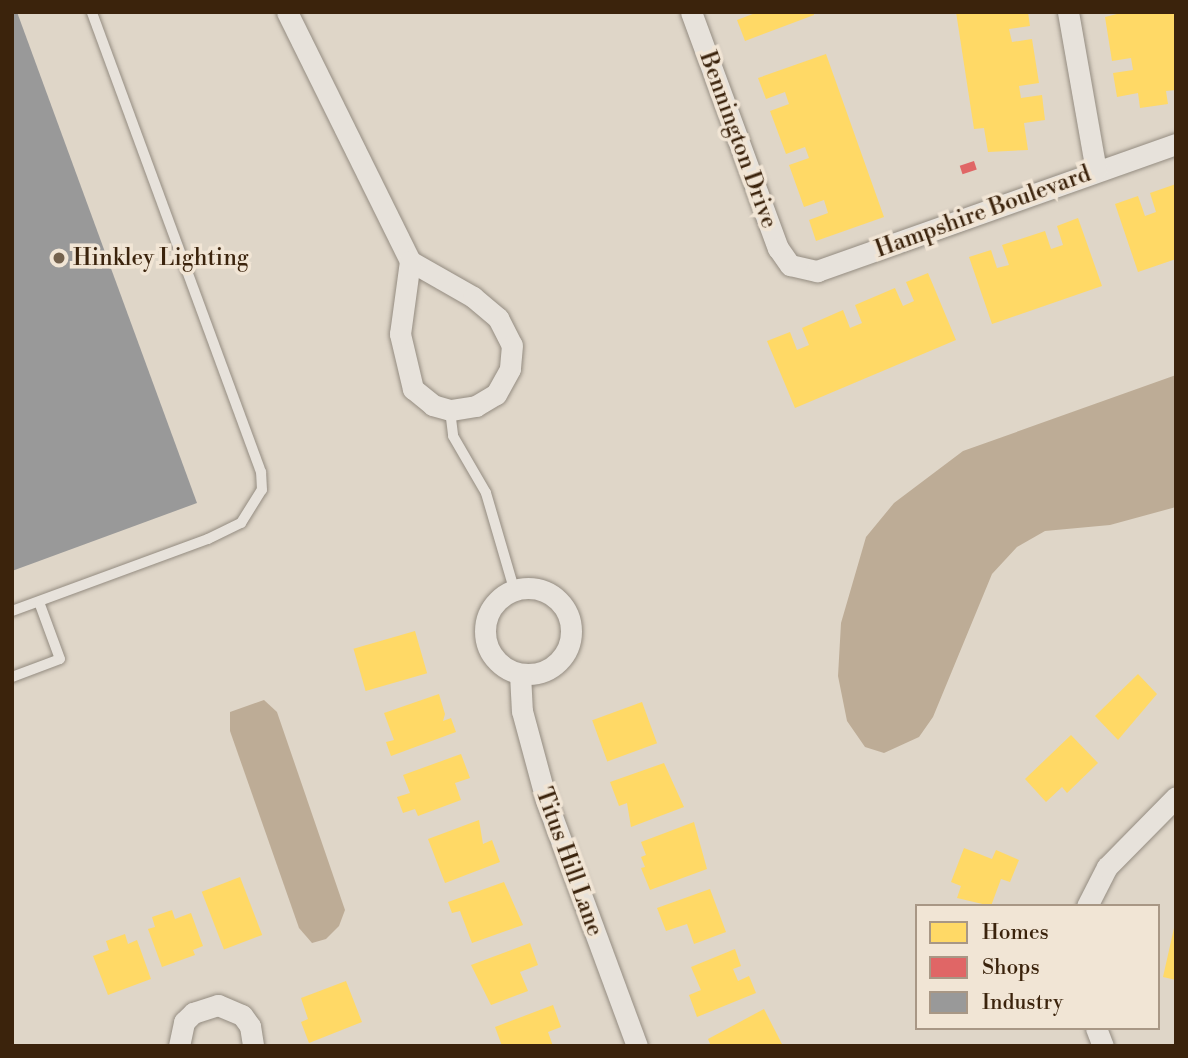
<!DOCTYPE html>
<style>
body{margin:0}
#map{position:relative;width:1188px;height:1058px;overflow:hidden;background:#dfd6c8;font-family:"Libre Bodoni",serif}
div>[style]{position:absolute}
.water>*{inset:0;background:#bdac96}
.homes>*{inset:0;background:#ffd966;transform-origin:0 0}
.shops>*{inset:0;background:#e06666;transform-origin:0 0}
.industry>*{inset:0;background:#999}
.roads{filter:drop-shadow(0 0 2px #948c81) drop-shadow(0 0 2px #948c81)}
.lane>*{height:10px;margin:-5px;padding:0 5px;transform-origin:5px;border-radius:5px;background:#e7e2db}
.street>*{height:21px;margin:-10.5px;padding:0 10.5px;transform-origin:10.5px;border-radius:10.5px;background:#e7e2db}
.street>.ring{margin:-10.5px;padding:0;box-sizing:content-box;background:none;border:21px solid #e7e2db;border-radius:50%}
.dots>*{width:19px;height:19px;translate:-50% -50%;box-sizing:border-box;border:4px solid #f1e5d5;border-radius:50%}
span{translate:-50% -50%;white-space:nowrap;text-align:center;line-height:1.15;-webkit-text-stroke:7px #f1e5d5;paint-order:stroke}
.street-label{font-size:23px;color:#3b230c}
.poi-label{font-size:23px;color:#3b230c}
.left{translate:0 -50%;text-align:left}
.frame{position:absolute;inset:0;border:14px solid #3b230c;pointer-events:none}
.legend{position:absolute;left:915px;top:904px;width:245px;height:126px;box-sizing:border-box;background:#f1e5d5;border:2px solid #a89785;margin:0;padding:9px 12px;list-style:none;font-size:21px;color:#3b230c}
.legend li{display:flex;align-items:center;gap:14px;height:35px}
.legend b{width:35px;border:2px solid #a89785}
</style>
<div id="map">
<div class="water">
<i style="clip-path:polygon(1176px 375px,1176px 507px,1110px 525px,1045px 531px,1017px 547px,992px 574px,933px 717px,919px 737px,884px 753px,865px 747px,847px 721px,838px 676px,841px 623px,866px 537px,894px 503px,963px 451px)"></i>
<i style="clip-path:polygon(264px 700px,277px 712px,345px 910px,339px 926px,326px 939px,312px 943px,299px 928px,230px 731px,230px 712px)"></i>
</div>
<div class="homes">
<i style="clip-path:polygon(758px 12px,813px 12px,814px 15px,745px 41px,737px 20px)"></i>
<i style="clip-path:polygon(956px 12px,1028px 12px,1030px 26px,1009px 29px,1012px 42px,1032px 39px,1039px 83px,1019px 86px,1021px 98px,1042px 95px,1045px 120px,1024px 123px,1028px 150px,988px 152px,984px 128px,974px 129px)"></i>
<i style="clip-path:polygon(1125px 12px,1176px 12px,1176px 90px,1166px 91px,1168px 104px,1140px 108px,1138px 93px,1117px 97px,1113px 73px,1133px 70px,1131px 58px,1112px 61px,1105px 17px)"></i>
<i style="clip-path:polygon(826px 54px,884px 217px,816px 241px,809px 220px,828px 213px,824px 200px,804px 207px,789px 165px,809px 158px,805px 147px,786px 154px,770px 111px,789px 104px,785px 92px,766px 99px,758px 78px)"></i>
<i style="clip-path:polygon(1176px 184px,1176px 259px,1138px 272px,1115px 204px,1138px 196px,1145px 216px,1156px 212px,1150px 193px)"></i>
<i style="clip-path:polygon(1078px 218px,1102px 286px,992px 324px,969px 257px,991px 250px,997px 268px,1009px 265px,1002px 245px,1045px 231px,1051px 249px,1063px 245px,1057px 226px)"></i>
<i style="clip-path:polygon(928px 273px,956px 340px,795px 408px,767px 341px,790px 332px,797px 350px,809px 345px,802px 328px,843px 310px,850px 328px,862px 323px,855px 305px,895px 288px,903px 306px,914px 301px,906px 282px)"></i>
<i style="left:415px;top:631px;width:44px;height:64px;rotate:74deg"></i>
<i style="clip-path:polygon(1138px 674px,1157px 694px,1118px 740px,1095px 716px)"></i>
<i style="clip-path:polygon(439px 694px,445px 714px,443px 721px,451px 718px,456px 732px,391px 756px,386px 742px,394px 740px,384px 713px)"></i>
<i style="left:642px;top:702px;width:44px;height:53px;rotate:70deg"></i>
<i style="clip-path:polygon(1071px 735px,1098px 763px,1067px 793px,1062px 787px,1046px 802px,1025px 779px)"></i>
<i style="clip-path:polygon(461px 754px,470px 778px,455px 783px,461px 800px,418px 816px,415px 809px,403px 813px,397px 797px,410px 793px,403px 775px)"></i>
<i style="clip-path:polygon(664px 763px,684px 807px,631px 827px,627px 803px,619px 806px,610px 782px)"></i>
<i style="clip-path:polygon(479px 820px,483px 844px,492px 840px,500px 862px,445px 883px,428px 839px)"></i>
<i style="clip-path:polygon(694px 822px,707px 869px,650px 890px,641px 868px,645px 867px,641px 857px,646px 855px,641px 842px)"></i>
<i style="clip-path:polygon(964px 848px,992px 859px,996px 850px,1019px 860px,1010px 882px,1001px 879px,991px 906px,957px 898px,961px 886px,951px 882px)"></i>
<i style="left:240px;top:877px;width:62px;height:41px;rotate:69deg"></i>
<i style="clip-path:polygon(504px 882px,523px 925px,472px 943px,460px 911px,452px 913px,448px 902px)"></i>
<i style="clip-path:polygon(710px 889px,726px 932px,694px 944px,687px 924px,666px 931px,657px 908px)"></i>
<i style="clip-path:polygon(172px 910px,175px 919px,191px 913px,203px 946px,193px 950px,195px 955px,162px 967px,148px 929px,155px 927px,152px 917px)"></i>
<i style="clip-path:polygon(1176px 919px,1176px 980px,1163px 977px)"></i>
<i style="clip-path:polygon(125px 934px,128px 944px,137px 940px,151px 979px,108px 995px,93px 956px,109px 950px,106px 941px)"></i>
<i style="clip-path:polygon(530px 943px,538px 965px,520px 972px,528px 991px,491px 1005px,471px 965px)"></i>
<i style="clip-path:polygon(735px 949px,741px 966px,733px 969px,738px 981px,749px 976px,756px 993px,697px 1017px,689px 995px,701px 990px,691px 967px)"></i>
<i style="clip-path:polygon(346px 981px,362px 1022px,309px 1043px,301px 1022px,308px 1019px,301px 998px)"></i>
<i style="clip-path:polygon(553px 1005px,561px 1027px,548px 1032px,553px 1046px,502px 1046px,495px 1027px)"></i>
<i style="clip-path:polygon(764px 1009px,783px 1046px,711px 1046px,708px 1039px)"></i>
</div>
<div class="shops">
<i style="left:974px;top:161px;width:9px;height:15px;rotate:72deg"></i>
</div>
<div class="industry">
<i style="clip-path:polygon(12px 12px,17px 12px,197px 503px,12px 571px)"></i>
</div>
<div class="roads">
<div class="lane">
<i style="left:450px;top:410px;width:26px;rotate:83deg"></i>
<i style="left:453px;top:436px;width:66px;rotate:59.9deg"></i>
<i style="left:486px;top:493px;width:100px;rotate:73.7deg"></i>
<i style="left:12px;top:611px;width:209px;rotate:-20.2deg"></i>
<i style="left:208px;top:539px;width:37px;rotate:-26deg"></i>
<i style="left:241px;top:523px;width:39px;rotate:-58deg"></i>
<i style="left:262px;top:490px;width:18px;rotate:-93deg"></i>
<i style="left:261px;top:472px;width:490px;rotate:-110.2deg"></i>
<i style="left:12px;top:677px;width:51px;rotate:-20.6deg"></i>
<i style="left:60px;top:659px;width:61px;rotate:-110.2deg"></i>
</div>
<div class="street">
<i style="left:287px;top:12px;width:278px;rotate:63.7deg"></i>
<i style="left:410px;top:261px;width:73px;rotate:29.7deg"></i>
<i style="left:473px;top:297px;width:33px;rotate:40deg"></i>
<i style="left:498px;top:318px;width:30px;rotate:63deg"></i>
<i style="left:512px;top:345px;width:24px;rotate:95deg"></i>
<i style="left:510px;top:369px;width:29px;rotate:119deg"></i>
<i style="left:496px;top:394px;width:23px;rotate:149deg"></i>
<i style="left:476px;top:406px;width:26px;rotate:171deg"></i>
<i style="left:450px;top:410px;width:18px;rotate:-164deg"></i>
<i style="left:433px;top:405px;width:26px;rotate:-141deg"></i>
<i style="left:413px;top:389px;width:57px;rotate:-103.3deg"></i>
<i style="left:400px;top:334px;width:74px;rotate:-82.2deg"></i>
<i style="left:691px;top:12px;width:252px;rotate:69.8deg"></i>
<i style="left:778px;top:248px;width:21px;rotate:55deg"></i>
<i style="left:790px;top:265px;width:28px;rotate:13deg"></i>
<i style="left:817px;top:271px;width:381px;rotate:-19.5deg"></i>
<i style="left:1068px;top:12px;width:160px;rotate:80deg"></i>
<i class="ring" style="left:485px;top:588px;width:65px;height:65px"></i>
<i style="left:520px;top:674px;width:37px;rotate:87deg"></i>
<i style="left:522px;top:711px;width:92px;rotate:74.9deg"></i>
<i style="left:546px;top:800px;width:262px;rotate:69.7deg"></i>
<i style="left:1087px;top:906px;width:44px;rotate:-62.9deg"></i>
<i style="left:1107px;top:867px;width:98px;rotate:-45.4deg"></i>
<i style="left:1096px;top:1028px;width:19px;rotate:69deg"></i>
<i style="left:179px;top:1046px;width:25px;rotate:-78deg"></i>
<i style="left:184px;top:1022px;width:13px;rotate:-45deg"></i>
<i style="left:193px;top:1013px;width:26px;rotate:-18deg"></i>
<i style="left:218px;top:1005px;width:26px;rotate:23deg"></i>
<i style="left:242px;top:1015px;width:14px;rotate:54deg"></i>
<i style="left:250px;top:1026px;width:20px;rotate:81deg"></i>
</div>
</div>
<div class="dots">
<i style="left:59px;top:258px;background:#74624e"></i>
</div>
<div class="street-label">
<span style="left:738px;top:140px;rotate:70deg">Bennington Drive</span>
<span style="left:983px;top:212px;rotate:-20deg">Hampshire Boulevard</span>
<span style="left:569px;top:862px;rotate:70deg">Titus Hill Lane</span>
</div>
<div class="poi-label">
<span class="left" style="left:73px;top:258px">Hinkley Lighting</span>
</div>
<div class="frame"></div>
<ul class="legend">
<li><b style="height:19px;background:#ffd966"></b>Homes</li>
<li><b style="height:19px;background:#e06666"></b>Shops</li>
<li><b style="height:19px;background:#999"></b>Industry</li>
</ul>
</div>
